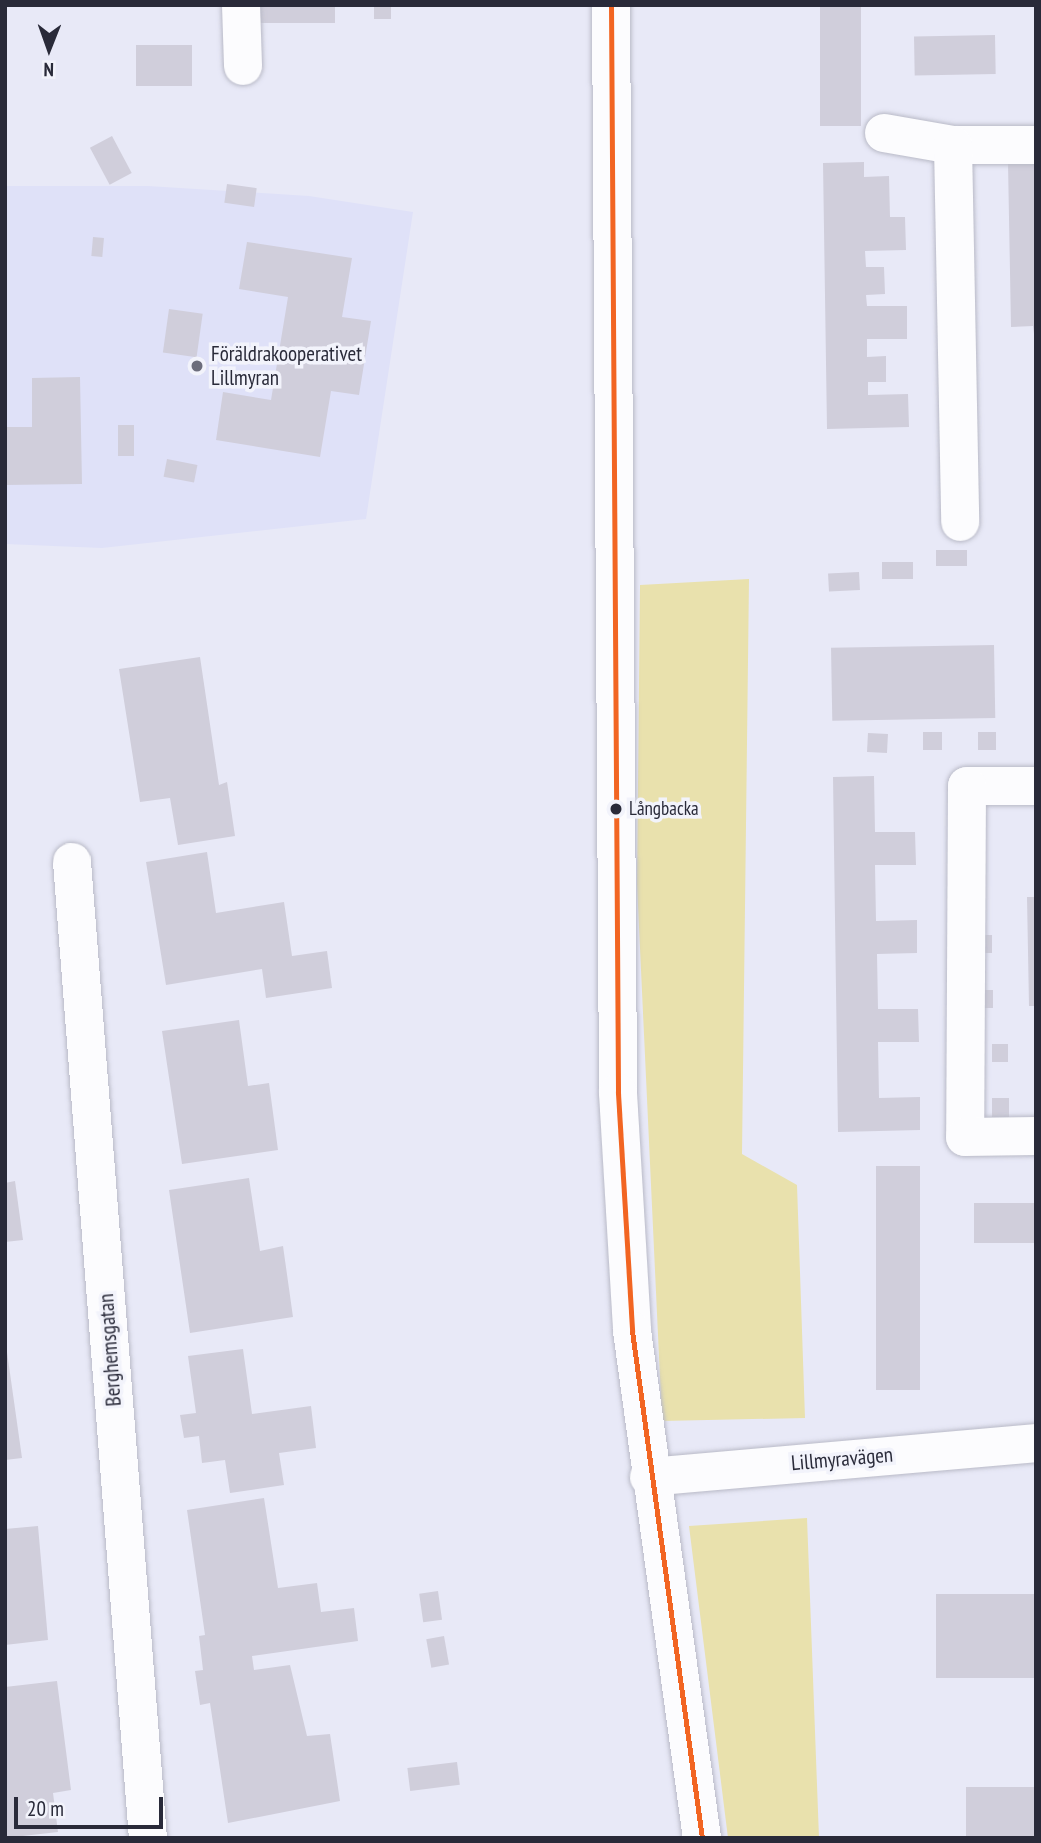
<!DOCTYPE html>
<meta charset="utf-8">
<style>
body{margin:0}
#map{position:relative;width:1041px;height:1843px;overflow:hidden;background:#e8e9f7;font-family:"PT Sans Narrow",sans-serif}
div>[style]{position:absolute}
.built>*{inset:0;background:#dfe1f8}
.green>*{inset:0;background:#e9e1ad}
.building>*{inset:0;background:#d0cedb;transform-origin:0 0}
.roads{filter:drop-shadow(0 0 2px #b9bac7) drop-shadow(0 0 2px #b9bac7)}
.minor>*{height:38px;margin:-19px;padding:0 19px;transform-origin:19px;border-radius:19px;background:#fcfcfe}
.bus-1>*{height:5px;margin:-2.5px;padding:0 2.5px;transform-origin:2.5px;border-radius:2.5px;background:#f26522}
.dots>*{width:19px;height:19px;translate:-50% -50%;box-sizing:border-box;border:4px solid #f2f3fb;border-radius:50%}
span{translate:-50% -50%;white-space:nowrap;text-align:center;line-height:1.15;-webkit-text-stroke:7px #f2f3fb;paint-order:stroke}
.bus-label{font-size:19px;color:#292a39}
.left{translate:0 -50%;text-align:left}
.poi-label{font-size:21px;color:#292a39}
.street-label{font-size:21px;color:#292a39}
.frame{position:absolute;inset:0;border:7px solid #292a39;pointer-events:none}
.north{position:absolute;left:14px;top:14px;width:70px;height:70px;-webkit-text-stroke:5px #f2f3fb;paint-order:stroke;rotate:181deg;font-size:19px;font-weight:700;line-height:28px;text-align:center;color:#292a39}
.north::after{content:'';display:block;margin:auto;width:24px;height:32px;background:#292a39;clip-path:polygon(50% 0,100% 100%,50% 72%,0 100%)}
.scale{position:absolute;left:14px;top:1797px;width:149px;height:32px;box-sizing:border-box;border:4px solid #292a39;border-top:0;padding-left:9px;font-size:21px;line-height:24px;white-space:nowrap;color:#292a39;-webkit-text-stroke:5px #f2f3fb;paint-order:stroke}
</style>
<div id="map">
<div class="built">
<i style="clip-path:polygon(5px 186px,148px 186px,309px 196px,413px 212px,366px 519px,102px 548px,5px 544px)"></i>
</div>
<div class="green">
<i style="clip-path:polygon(749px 579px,742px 1154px,797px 1185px,805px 1418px,662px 1421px,637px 884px,640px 585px)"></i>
<i style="clip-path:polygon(807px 1518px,819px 1838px,728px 1838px,689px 1526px)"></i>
</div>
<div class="building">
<i style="left:252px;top:5px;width:83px;height:18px"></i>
<i style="left:374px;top:5px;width:17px;height:14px"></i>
<i style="left:820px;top:5px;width:41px;height:121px"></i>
<i style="left:995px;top:35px;width:39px;height:81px;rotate:89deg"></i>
<i style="left:136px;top:45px;width:56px;height:41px"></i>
<i style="left:112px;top:136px;width:42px;height:25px;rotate:62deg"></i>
<i style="clip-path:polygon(864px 162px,864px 177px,889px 176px,890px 217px,905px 217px,906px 250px,865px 251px,866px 267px,884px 267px,885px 294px,866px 295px,867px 306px,907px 306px,907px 339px,867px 339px,867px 357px,886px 356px,886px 382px,868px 382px,868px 395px,908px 394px,909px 427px,827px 429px,823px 163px)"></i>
<i style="clip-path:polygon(1008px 163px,1036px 163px,1036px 350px,1033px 326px,1011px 327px)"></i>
<i style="left:227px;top:184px;width:30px;height:19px;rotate:8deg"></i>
<i style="left:93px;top:237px;width:11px;height:19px;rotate:5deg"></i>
<i style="clip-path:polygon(247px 242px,352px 258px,342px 317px,371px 321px,359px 395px,331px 391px,320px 457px,216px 440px,223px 392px,271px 400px,288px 297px,239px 289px)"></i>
<i style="left:169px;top:309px;width:34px;height:44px;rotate:8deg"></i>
<i style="clip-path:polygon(80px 377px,82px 484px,5px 485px,5px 427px,32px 427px,32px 378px)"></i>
<i style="left:118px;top:425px;width:16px;height:31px"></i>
<i style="left:167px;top:459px;width:31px;height:18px;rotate:11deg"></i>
<i style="left:936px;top:550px;width:31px;height:16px"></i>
<i style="left:882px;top:562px;width:31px;height:17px"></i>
<i style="left:859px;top:572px;width:18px;height:31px;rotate:87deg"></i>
<i style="left:994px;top:645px;width:73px;height:163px;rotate:89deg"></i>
<i style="clip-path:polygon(200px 657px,219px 785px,227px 782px,235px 836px,178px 845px,170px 798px,140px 802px,119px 669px)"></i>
<i style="left:942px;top:732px;width:18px;height:19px;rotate:90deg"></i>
<i style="left:978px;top:732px;width:18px;height:18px"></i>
<i style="left:868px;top:733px;width:20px;height:19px;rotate:3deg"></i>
<i style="clip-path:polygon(874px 776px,875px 832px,915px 832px,916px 865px,875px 865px,876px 921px,917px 920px,917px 953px,877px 954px,878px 1009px,918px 1009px,919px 1042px,878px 1042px,879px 1098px,920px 1097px,920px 1130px,838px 1132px,833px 777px)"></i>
<i style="clip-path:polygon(207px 852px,216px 913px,284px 902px,292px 956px,327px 951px,332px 988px,266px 998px,262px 969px,166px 985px,146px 862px)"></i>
<i style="clip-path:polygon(1027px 897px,1036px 897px,1036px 1006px,1029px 1006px)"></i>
<i style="left:992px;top:935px;width:18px;height:17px;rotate:90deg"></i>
<i style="left:976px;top:990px;width:17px;height:18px"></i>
<i style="clip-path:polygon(239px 1020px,248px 1086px,269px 1083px,278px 1150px,182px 1164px,162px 1031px)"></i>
<i style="left:992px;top:1044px;width:16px;height:18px"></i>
<i style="left:1009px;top:1098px;width:19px;height:17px;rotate:90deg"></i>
<i style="left:876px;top:1166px;width:44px;height:224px"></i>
<i style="clip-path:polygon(249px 1178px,260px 1251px,283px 1246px,293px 1317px,190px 1333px,169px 1190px)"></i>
<i style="clip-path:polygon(15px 1181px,23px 1240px,5px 1242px,5px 1183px)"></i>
<i style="left:1036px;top:1203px;width:40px;height:62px;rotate:90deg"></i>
<i style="clip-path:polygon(5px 1338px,22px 1458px,5px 1460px)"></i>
<i style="clip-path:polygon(243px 1349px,252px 1414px,311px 1406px,316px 1448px,279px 1453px,284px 1485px,230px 1493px,225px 1460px,202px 1463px,199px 1436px,184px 1438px,180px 1415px,196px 1413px,188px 1356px)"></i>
<i style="clip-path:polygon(264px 1498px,278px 1588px,317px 1583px,321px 1612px,354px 1608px,358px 1641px,252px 1656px,254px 1670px,290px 1665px,307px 1736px,330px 1734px,340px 1801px,228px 1823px,210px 1703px,200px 1705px,195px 1671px,203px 1670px,199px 1636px,205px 1635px,187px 1510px)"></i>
<i style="clip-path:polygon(38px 1526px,48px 1640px,5px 1645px,5px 1529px)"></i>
<i style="left:438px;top:1591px;width:29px;height:19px;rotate:82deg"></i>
<i style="left:1036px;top:1594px;width:84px;height:100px;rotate:90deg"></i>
<i style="left:444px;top:1636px;width:29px;height:18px;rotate:80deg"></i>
<i style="clip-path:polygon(57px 1681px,71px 1790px,53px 1793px,58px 1832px,5px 1838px,5px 1687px)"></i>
<i style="left:457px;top:1762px;width:23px;height:50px;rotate:83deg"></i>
<i style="left:1036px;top:1787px;width:51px;height:70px;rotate:90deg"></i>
</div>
<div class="roads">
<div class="minor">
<i style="left:241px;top:5px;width:61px;rotate:88.1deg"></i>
<i style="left:611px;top:5px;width:1088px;rotate:89.63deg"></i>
<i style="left:618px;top:1093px;width:238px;rotate:86.6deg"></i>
<i style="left:632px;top:1331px;width:512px;rotate:82.14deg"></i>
<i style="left:884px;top:133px;width:70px;rotate:9.9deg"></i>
<i style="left:953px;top:145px;width:83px"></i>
<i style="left:953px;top:145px;width:377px;rotate:88.9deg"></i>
<i style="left:1036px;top:786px;width:69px;rotate:180deg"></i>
<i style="left:967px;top:786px;width:351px;rotate:90.3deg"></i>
<i style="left:965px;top:1137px;width:71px;rotate:-0.8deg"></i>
<i style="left:72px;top:862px;width:979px;rotate:85.55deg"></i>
<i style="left:649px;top:1477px;width:388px;rotate:-5deg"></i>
</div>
</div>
<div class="bus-1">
<i style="left:611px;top:5px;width:1088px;rotate:89.63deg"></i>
<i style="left:618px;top:1093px;width:238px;rotate:86.6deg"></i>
<i style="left:632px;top:1331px;width:512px;rotate:82.14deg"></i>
</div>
<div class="dots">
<i style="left:197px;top:366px;background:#6c6d7c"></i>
<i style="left:616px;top:809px;background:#292a39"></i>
</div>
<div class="bus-label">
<span class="left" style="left:629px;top:809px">Långbacka</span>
</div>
<div class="poi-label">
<span class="left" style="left:211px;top:366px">Föräldrakooperativet<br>Lillmyran</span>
</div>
<div class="street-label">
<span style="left:110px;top:1350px;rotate:-94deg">Berghemsgatan</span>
<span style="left:842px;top:1459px;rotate:-5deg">Lillmyravägen</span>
</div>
<div class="frame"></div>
<div class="north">N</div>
<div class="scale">20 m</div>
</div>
